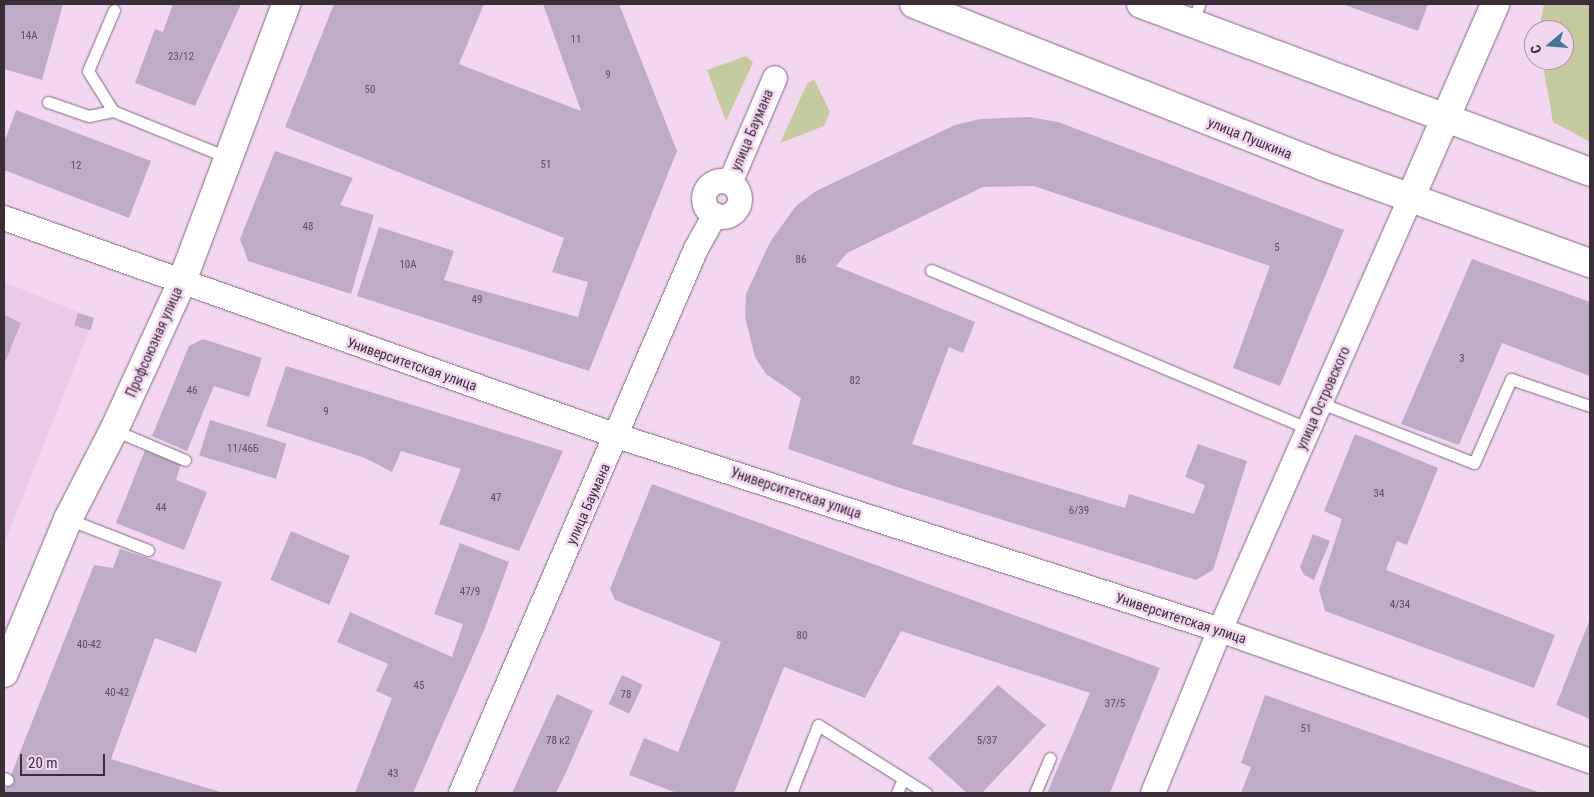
<!DOCTYPE html>
<meta charset="utf-8">
<style>
body{margin:0}
#map{position:relative;width:1594px;height:797px;overflow:hidden;background:#f3d7f1;font-family:"Roboto Condensed",sans-serif}
div>[style]{position:absolute}
.built>*{inset:0;background:#ebc9e9}
.green>*{inset:0;background:#c4c99e}
.building>*{inset:0;background:#bfabc8;transform-origin:0 0}
.roads{filter:drop-shadow(0 0 1px #826a81) drop-shadow(0 0 1px #826a81)}
.lane>*{height:11px;margin:-5.5px;padding:0 5.5px;transform-origin:5.5px;border-radius:5.5px;background:#fff}
.street>*{height:24px;margin:-12px;padding:0 12px;transform-origin:12px;border-radius:12px;background:#fff}
.street>.ring{margin:-12px;padding:0;box-sizing:content-box;background:none;border:24px solid #fff;border-radius:50%}
.secondary>*{height:28px;margin:-14px;padding:0 14px;transform-origin:14px;border-radius:14px;background:#fff}
span{translate:-50% -50%;white-space:nowrap;text-align:center;line-height:1.15;-webkit-text-stroke:5px #f3d7f1;paint-order:stroke}
.number-label{font-size:11px;color:#5b4e5d}
.number-label span{-webkit-text-stroke-width:0}
.street-label{font-size:14px;color:#3a2f39}
.frame{position:absolute;inset:0;border:5px solid #3a2f39;pointer-events:none}
.north{position:absolute;left:1524px;top:20px;width:50px;height:50px;box-sizing:border-box;background:#f3d7f1;border:1px solid #a994a7;border-radius:50%;rotate:252deg;font-size:14px;font-weight:700;line-height:20px;text-align:center;color:#3a2f39}
.north::after{content:'';display:block;margin:auto;width:18px;height:22px;background:#3f7a93;clip-path:polygon(50% 0,100% 100%,50% 72%,0 100%)}
.scale{position:absolute;left:20px;top:754px;width:85px;height:22px;box-sizing:border-box;border:2px solid #3a2f39;border-top:0;padding-left:6px;font-size:15px;line-height:18px;white-space:nowrap;color:#3a2f39;-webkit-text-stroke:4px #f3d7f1;paint-order:stroke}
</style>
<div id="map">
<div class="built">
<i style="clip-path:polygon(4px 282px,94px 318px,4px 544px)"></i>
</div>
<div class="green">
<i style="clip-path:polygon(1544px 4px,1590px 4px,1590px 142px,1553px 122px,1542px 60px,1564px 60px,1564px 30px,1539px 30px)"></i>
<i style="clip-path:polygon(746px 56px,753px 63px,726px 121px,707px 70px)"></i>
<i style="clip-path:polygon(814px 79px,830px 112px,824px 126px,780px 143px,807px 84px)"></i>
</div>
<div class="building">
<i style="clip-path:polygon(4px 4px,63px 4px,42px 80px,4px 69px)"></i>
<i style="clip-path:polygon(173px 4px,241px 4px,195px 106px,135px 83px,155px 29px,163px 32px)"></i>
<i style="clip-path:polygon(334px 4px,484px 4px,459px 64px,581px 111px,543px 4px,619px 4px,677px 151px,589px 371px,357px 296px,379px 227px,454px 251px,444px 280px,578px 317px,588px 282px,552px 272px,564px 238px,285px 127px)"></i>
<i style="clip-path:polygon(1342px 4px,1428px 4px,1418px 31px)"></i>
<i style="clip-path:polygon(16px 110px,151px 161px,129px 218px,4px 170px,4px 143px)"></i>
<i style="clip-path:polygon(1029px 117px,1058px 122px,1344px 230px,1280px 386px,1233px 368px,1270px 266px,1034px 186px,983px 187px,847px 253px,836px 266px,975px 322px,963px 353px,949px 347px,912px 444px,1125px 508px,1129px 494px,1194px 514px,1205px 485px,1185px 477px,1198px 444px,1247px 461px,1213px 570px,1196px 580px,897px 487px,788px 449px,801px 398px,766px 374px,755px 357px,745px 317px,746px 294px,770px 242px,796px 206px,816px 191px,955px 125px,980px 119px)"></i>
<i style="clip-path:polygon(275px 151px,353px 178px,340px 205px,374px 215px,351px 294px,248px 261px,240px 239px)"></i>
<i style="clip-path:polygon(1472px 259px,1590px 302px,1590px 376px,1502px 343px,1459px 445px,1401px 424px)"></i>
<i style="left:78px;top:313px;width:17px;height:13px;rotate:17deg"></i>
<i style="clip-path:polygon(4px 315px,21px 323px,4px 365px)"></i>
<i style="clip-path:polygon(203px 339px,262px 358px,249px 397px,214px 386px,187px 451px,152px 436px,189px 346px)"></i>
<i style="clip-path:polygon(286px 366px,563px 451px,519px 551px,439px 524px,461px 469px,401px 451px,392px 472px,365px 458px,266px 426px)"></i>
<i style="left:210px;top:420px;width:80px;height:37px;rotate:17deg"></i>
<i style="clip-path:polygon(1355px 434px,1438px 468px,1407px 545px,1397px 541px,1386px 570px,1555px 635px,1534px 688px,1325px 611px,1319px 590px,1342px 519px,1324px 511px)"></i>
<i style="clip-path:polygon(145px 450px,181px 464px,176px 480px,207px 492px,184px 550px,116px 523px)"></i>
<i style="clip-path:polygon(652px 484px,1160px 668px,1110px 793px,1047px 793px,1090px 693px,901px 631px,865px 698px,784px 667px,734px 793px,677px 793px,629px 775px,644px 738px,678px 752px,721px 642px,615px 600px,610px 589px)"></i>
<i style="left:291px;top:531px;width:64px;height:53px;rotate:23deg"></i>
<i style="clip-path:polygon(1313px 534px,1330px 541px,1314px 580px,1304px 575px,1300px 567px)"></i>
<i style="clip-path:polygon(460px 543px,509px 562px,485px 628px,413px 793px,355px 793px,392px 698px,376px 691px,388px 664px,337px 642px,350px 612px,452px 657px,463px 624px,434px 614px)"></i>
<i style="clip-path:polygon(120px 549px,222px 582px,196px 653px,155px 638px,111px 759px,224px 793px,4px 793px,94px 565px,113px 568px)"></i>
<i style="clip-path:polygon(1590px 619px,1590px 719px,1556px 705px)"></i>
<i style="left:622px;top:675px;width:23px;height:32px;rotate:25deg"></i>
<i style="clip-path:polygon(998px 685px,1046px 725px,982px 793px,967px 793px,928px 758px)"></i>
<i style="clip-path:polygon(557px 694px,593px 711px,567px 770px,556px 793px,512px 793px)"></i>
<i style="clip-path:polygon(1265px 695px,1541px 793px,1241px 793px,1251px 767px,1241px 763px)"></i>
</div>
<div class="roads">
<div class="lane">
<i style="left:114px;top:10px;width:66px;rotate:113.1deg"></i>
<i style="left:88px;top:71px;width:47px;rotate:58deg"></i>
<i style="left:113px;top:111px;width:123px;rotate:22deg"></i>
<i style="left:1193px;top:23px;width:20px;rotate:-72deg"></i>
<i style="left:48px;top:102px;width:43px;rotate:18.9deg"></i>
<i style="left:89px;top:116px;width:25px;rotate:-12deg"></i>
<i style="left:931px;top:270px;width:410px;rotate:22.8deg"></i>
<i style="left:1321px;top:403px;width:164px;rotate:21.4deg"></i>
<i style="left:1474px;top:463px;width:92px;rotate:-66.2deg"></i>
<i style="left:1511px;top:379px;width:83px;rotate:18.9deg"></i>
<i style="left:114px;top:430px;width:77px;rotate:22.9deg"></i>
<i style="left:68px;top:519px;width:86px;rotate:21.2deg"></i>
<i style="left:4px;top:778px;width:4px;rotate:27deg"></i>
<i style="left:791px;top:793px;width:73px;rotate:-68.3deg"></i>
<i style="left:818px;top:725px;width:128px;rotate:32.2deg"></i>
<i style="left:897px;top:793px;width:13px;rotate:-67deg"></i>
<i style="left:1035px;top:793px;width:38px;rotate:-67deg"></i>
</div>
<div class="street">
<i class="ring" style="left:704px;top:181px;width:12px;height:12px"></i>
<i style="left:730px;top:183px;width:114px;rotate:-66.8deg"></i>
<i style="left:4px;top:218px;width:651px;rotate:19.58deg"></i>
<i style="left:617px;top:436px;width:633px;rotate:17.83deg"></i>
<i style="left:1220px;top:630px;width:393px;rotate:19.5deg"></i>
<i style="left:461px;top:793px;width:593px;rotate:-66.64deg"></i>
<i style="left:696px;top:249px;width:39px;rotate:-61deg"></i>
<i style="left:1153px;top:793px;width:176px;rotate:-67.7deg"></i>
<i style="left:1220px;top:630px;width:471px;rotate:-66.2deg"></i>
</div>
<div class="secondary">
<i style="left:914px;top:4px;width:440px;rotate:21.6deg"></i>
<i style="left:1323px;top:166px;width:284px;rotate:20deg"></i>
<i style="left:1141px;top:4px;width:479px;rotate:20.5deg"></i>
<i style="left:1410px;top:199px;width:213px;rotate:-66.4deg"></i>
<i style="left:4px;top:673px;width:167px;rotate:-67.4deg"></i>
<i style="left:68px;top:519px;width:100px;rotate:-62.7deg"></i>
<i style="left:114px;top:430px;width:161px;rotate:-65.3deg"></i>
<i style="left:181px;top:284px;width:299px;rotate:-69.4deg"></i>
</div>
</div>
<div class="number-label">
<span style="left:29px;top:36px">14А</span>
<span style="left:576px;top:40px">11</span>
<span style="left:181px;top:57px">23/12</span>
<span style="left:608px;top:75px">9</span>
<span style="left:370px;top:90px">50</span>
<span style="left:546px;top:165px">51</span>
<span style="left:76px;top:166px">12</span>
<span style="left:308px;top:227px">48</span>
<span style="left:1277px;top:248px">5</span>
<span style="left:801px;top:260px">86</span>
<span style="left:408px;top:265px">10А</span>
<span style="left:477px;top:300px">49</span>
<span style="left:1462px;top:359px">3</span>
<span style="left:855px;top:381px">82</span>
<span style="left:192px;top:391px">46</span>
<span style="left:326px;top:412px">9</span>
<span style="left:243px;top:449px">11/46Б</span>
<span style="left:1379px;top:494px">34</span>
<span style="left:496px;top:498px">47</span>
<span style="left:161px;top:508px">44</span>
<span style="left:1079px;top:511px">6/39</span>
<span style="left:470px;top:592px">47/9</span>
<span style="left:1400px;top:605px">4/34</span>
<span style="left:802px;top:636px">80</span>
<span style="left:89px;top:645px">40-42</span>
<span style="left:419px;top:686px">45</span>
<span style="left:117px;top:693px">40-42</span>
<span style="left:626px;top:695px">78</span>
<span style="left:1115px;top:704px">37/5</span>
<span style="left:1306px;top:729px">51</span>
<span style="left:558px;top:741px">78 к2</span>
<span style="left:987px;top:741px">5/37</span>
<span style="left:393px;top:774px">43</span>
</div>
<div class="street-label">
<span style="left:752px;top:130px;rotate:-67deg">улица Баумана</span>
<span style="left:1250px;top:138px;rotate:22deg">улица Пушкина</span>
<span style="left:154px;top:342px;rotate:-66deg">Профсоюзная улица</span>
<span style="left:412px;top:364px;rotate:19deg">Университетская улица</span>
<span style="left:1323px;top:398px;rotate:-66deg">улица Островского</span>
<span style="left:796px;top:493px;rotate:18deg">Университетская улица</span>
<span style="left:588px;top:504px;rotate:-66deg">улица Баумана</span>
<span style="left:1181px;top:618px;rotate:18deg">Университетская улица</span>
</div>
<div class="frame"></div>
<div class="north">С</div>
<div class="scale">20 m</div>
</div>
